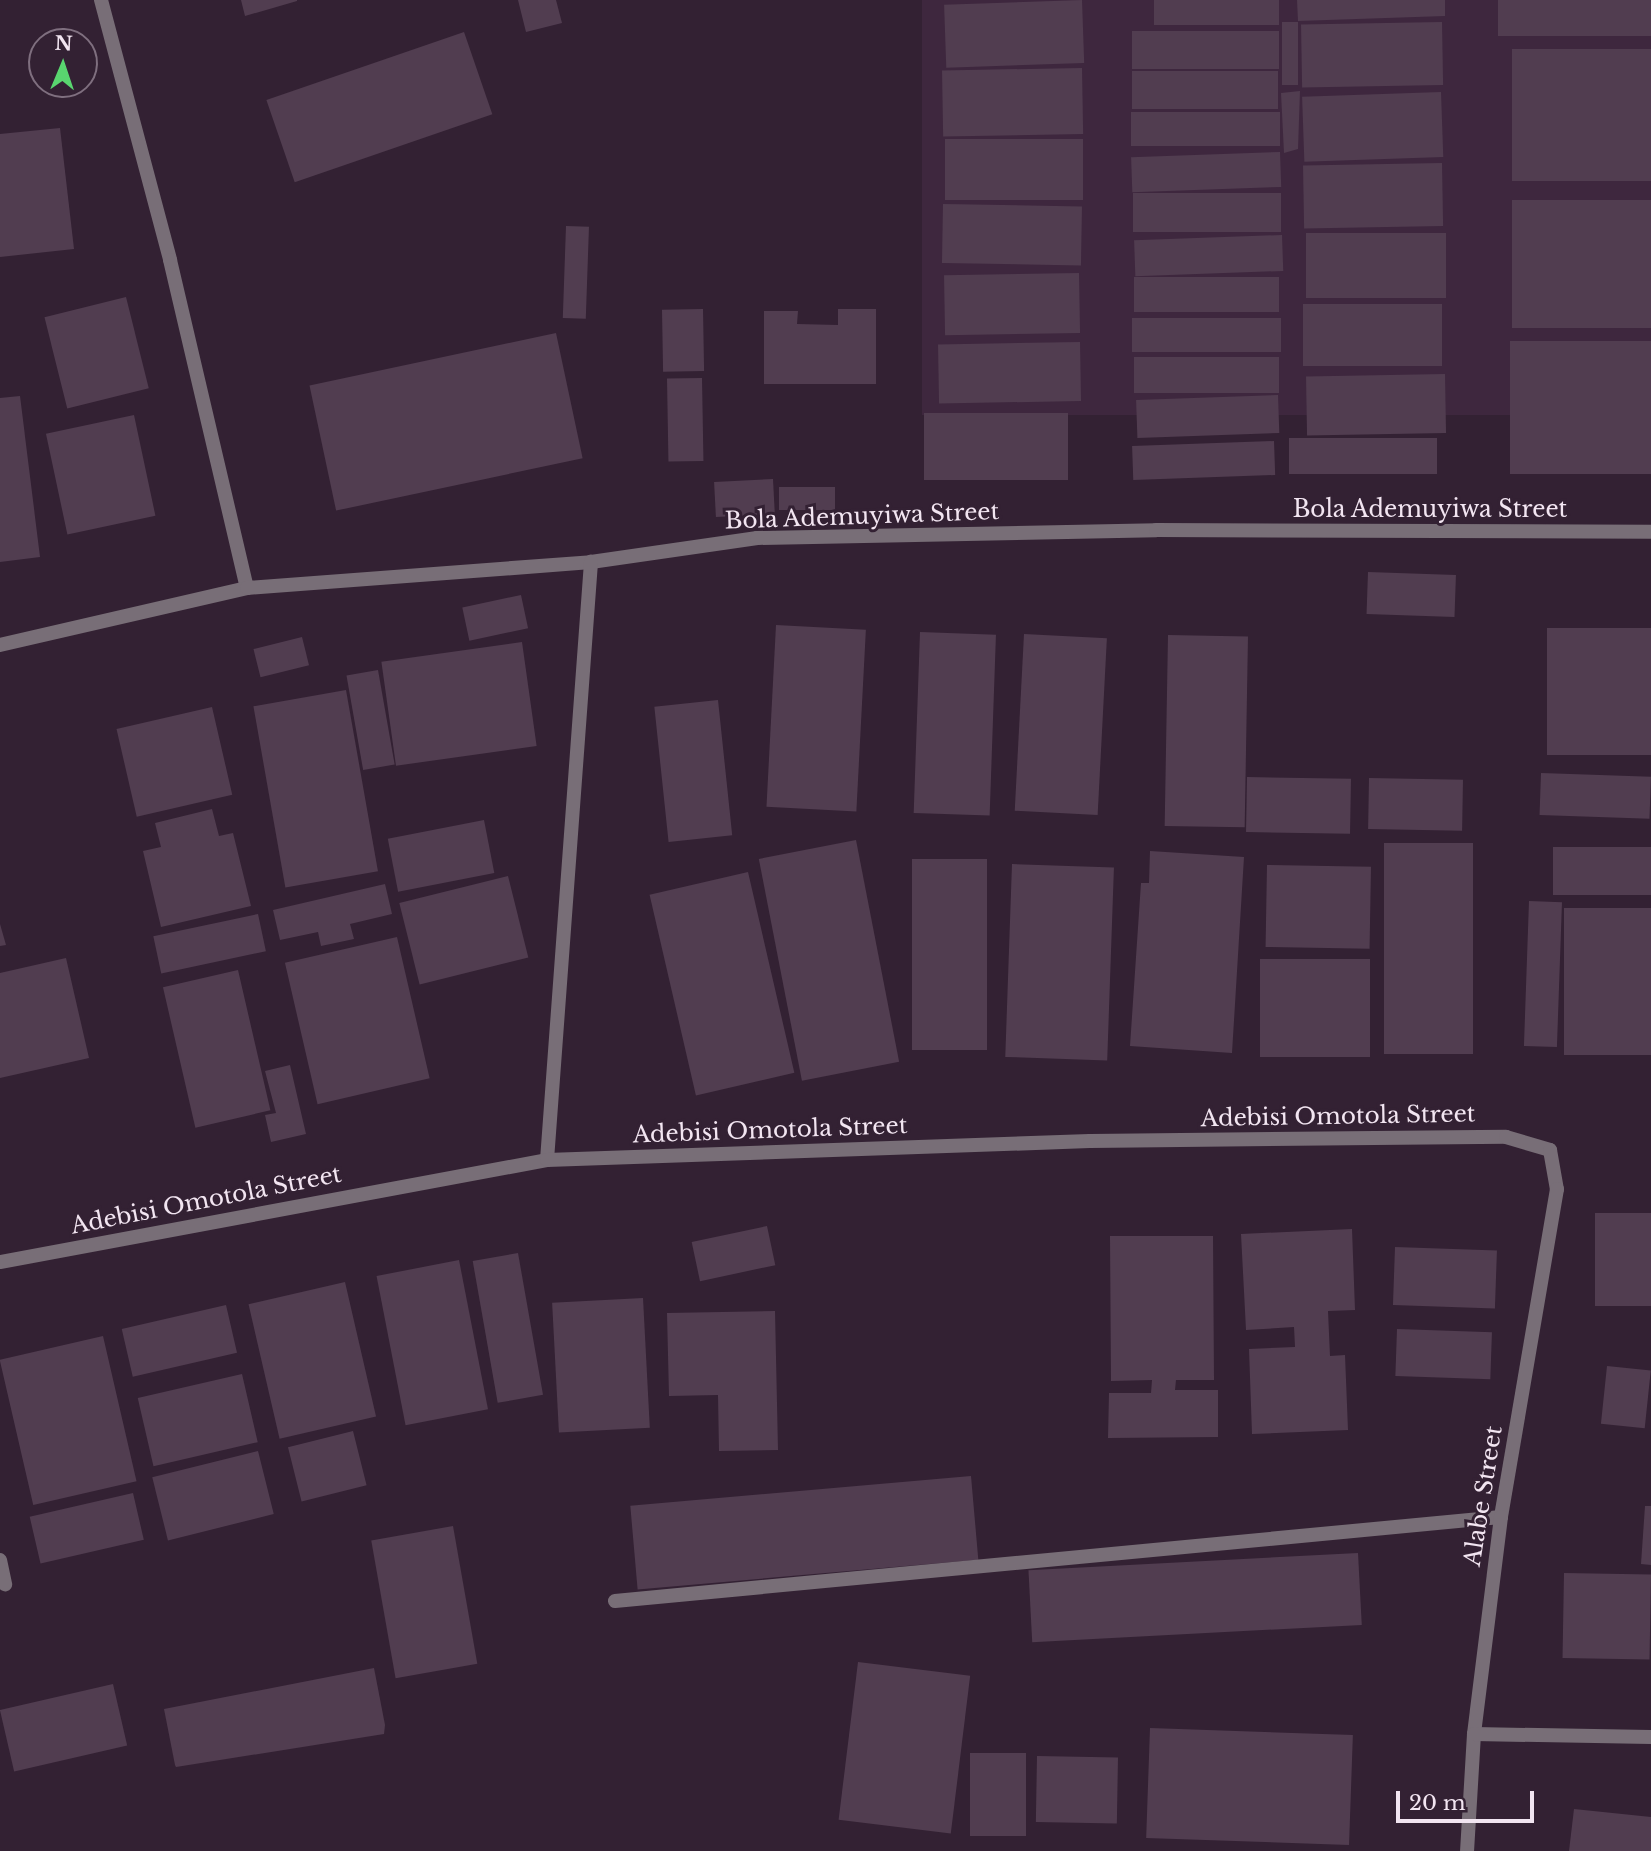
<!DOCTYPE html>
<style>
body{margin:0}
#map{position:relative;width:1651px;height:1851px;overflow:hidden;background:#332133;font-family:"Libre Baskerville",serif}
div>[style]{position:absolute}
.built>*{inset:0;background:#3e273e;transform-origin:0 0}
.building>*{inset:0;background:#513d50;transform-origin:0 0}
.lane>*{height:14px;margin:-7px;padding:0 7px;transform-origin:7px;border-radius:7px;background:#786e77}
.street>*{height:14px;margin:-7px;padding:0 7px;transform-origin:7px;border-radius:7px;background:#786e77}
span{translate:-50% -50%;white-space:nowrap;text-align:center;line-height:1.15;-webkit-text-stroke:6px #332133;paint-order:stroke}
.street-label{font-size:23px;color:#f2e5f1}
.north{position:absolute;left:28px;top:28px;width:70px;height:70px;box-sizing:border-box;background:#332133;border:2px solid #7f6f7f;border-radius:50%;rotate:2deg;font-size:19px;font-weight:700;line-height:28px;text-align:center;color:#f2e5f1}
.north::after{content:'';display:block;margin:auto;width:24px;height:32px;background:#59d56f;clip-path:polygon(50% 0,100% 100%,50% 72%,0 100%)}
.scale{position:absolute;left:1396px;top:1791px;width:138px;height:32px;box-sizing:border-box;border:4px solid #f2e5f1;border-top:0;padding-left:9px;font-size:21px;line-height:24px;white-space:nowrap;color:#f2e5f1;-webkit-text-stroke:5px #332133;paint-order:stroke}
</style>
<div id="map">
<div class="built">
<i style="left:922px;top:0;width:729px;height:415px"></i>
</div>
<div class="building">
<i style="clip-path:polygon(241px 0,297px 0,297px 1px,245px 16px)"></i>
<i style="clip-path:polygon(518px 0,556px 0,562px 23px,526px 32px)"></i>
<i style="left:1082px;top:0;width:63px;height:138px;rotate:88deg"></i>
<i style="left:1154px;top:0;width:125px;height:25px"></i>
<i style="clip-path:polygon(1297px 0,1445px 0,1445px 16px,1298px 21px)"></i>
<i style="left:1498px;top:0;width:153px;height:36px"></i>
<i style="left:1282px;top:22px;width:16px;height:63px"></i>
<i style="left:1442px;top:22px;width:63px;height:141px;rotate:89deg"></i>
<i style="left:1132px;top:31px;width:147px;height:38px"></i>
<i style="left:464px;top:32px;width:87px;height:209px;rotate:71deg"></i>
<i style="left:1651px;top:49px;width:132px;height:139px;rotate:90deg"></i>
<i style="left:1082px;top:68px;width:66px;height:140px;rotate:89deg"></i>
<i style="left:1278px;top:71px;width:38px;height:146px;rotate:90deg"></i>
<i style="clip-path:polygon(1300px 91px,1298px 149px,1284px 153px,1281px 93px)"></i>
<i style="left:1441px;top:92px;width:65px;height:139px;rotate:88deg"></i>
<i style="left:1280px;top:112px;width:34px;height:149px;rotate:90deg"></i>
<i style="clip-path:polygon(60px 128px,74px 249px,0 257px,0 134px)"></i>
<i style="left:945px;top:139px;width:138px;height:61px"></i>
<i style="left:1280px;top:152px;width:35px;height:149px;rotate:88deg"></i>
<i style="left:1442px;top:163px;width:63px;height:139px;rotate:89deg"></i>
<i style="left:1133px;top:193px;width:148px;height:39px"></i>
<i style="left:1651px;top:200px;width:128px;height:139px;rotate:90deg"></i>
<i style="left:943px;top:204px;width:139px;height:59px;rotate:1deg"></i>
<i style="left:566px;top:226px;width:23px;height:92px;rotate:2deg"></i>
<i style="left:1446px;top:233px;width:65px;height:140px;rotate:90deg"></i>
<i style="left:1282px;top:235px;width:36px;height:148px;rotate:88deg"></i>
<i style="left:1079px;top:273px;width:60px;height:135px;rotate:89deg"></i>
<i style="left:1134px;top:277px;width:145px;height:35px"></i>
<i style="left:126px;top:297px;width:94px;height:84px;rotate:76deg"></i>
<i style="left:1303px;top:304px;width:139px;height:62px"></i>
<i style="left:703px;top:309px;width:62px;height:41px;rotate:89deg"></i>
<i style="clip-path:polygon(838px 309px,876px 309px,876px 384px,764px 384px,764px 311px,798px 311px,797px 324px,838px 325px)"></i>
<i style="left:1132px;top:318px;width:149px;height:34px"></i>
<i style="left:556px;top:333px;width:128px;height:252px;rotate:78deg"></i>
<i style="left:1651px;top:341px;width:133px;height:141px;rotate:90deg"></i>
<i style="left:1080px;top:342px;width:59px;height:142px;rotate:89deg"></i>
<i style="left:1134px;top:357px;width:145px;height:36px"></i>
<i style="left:1445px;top:374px;width:59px;height:139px;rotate:89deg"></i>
<i style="left:702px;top:378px;width:83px;height:35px;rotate:89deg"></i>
<i style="left:1278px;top:395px;width:38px;height:142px;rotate:88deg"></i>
<i style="clip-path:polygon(20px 396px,40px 557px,0 562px,0 398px)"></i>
<i style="left:1068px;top:413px;width:67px;height:144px;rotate:90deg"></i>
<i style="left:134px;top:415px;width:103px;height:90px;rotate:78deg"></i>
<i style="left:1289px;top:438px;width:148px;height:36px"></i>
<i style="left:1274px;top:441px;width:34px;height:142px;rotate:88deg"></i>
<i style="left:773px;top:479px;width:35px;height:59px;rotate:87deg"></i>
<i style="left:779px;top:487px;width:56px;height:23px"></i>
<i style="left:1368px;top:572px;width:88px;height:42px;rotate:2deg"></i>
<i style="left:521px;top:595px;width:34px;height:60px;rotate:78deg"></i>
<i style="left:776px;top:625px;width:90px;height:182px;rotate:3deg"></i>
<i style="left:1651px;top:628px;width:127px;height:104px;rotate:90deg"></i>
<i style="left:920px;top:632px;width:76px;height:181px;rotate:2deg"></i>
<i style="left:1024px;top:634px;width:83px;height:177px;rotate:3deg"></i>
<i style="left:1168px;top:635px;width:80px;height:191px;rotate:1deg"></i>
<i style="left:302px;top:637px;width:29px;height:50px;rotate:76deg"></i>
<i style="left:522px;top:642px;width:105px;height:142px;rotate:82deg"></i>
<i style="left:378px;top:670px;width:96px;height:32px;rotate:80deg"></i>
<i style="left:346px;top:690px;width:184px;height:94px;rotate:80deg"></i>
<i style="left:718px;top:700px;width:136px;height:64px;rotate:84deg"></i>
<i style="left:212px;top:707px;width:90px;height:98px;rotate:77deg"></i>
<i style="left:1541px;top:773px;width:110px;height:42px;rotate:2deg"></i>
<i style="left:1247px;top:777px;width:104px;height:55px;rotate:1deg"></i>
<i style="left:1369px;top:778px;width:94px;height:51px;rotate:1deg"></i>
<i style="clip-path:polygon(212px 809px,219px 836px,233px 833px,251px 906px,161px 927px,143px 851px,161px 847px,155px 823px)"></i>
<i style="left:484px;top:820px;width:54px;height:98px;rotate:79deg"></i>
<i style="left:856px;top:840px;width:226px;height:99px;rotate:79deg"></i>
<i style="left:1473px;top:843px;width:211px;height:89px;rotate:90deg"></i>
<i style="left:1553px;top:847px;width:98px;height:48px"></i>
<i style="clip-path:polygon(1150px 851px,1244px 857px,1232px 1053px,1130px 1046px,1141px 883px,1149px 883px)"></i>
<i style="left:912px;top:859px;width:75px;height:191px"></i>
<i style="left:1012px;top:864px;width:102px;height:193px;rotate:2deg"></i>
<i style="left:1267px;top:865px;width:104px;height:82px;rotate:1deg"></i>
<i style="left:748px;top:872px;width:206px;height:101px;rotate:77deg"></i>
<i style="left:508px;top:876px;width:84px;height:112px;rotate:76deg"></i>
<i style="clip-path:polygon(385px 884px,392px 914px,350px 924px,354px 939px,321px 946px,318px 932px,280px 940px,273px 910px)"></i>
<i style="left:1529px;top:901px;width:33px;height:145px;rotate:2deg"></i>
<i style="left:1651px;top:908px;width:147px;height:87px;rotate:90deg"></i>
<i style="left:258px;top:914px;width:38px;height:107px;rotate:78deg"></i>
<i style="clip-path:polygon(0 924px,6px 945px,0 946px)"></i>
<i style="left:397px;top:937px;width:145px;height:115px;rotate:77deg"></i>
<i style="clip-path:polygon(66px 958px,89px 1058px,0 1078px,0 973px)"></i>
<i style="left:1260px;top:959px;width:110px;height:98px"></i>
<i style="left:238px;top:970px;width:144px;height:77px;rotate:77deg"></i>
<i style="clip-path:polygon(290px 1065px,306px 1134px,271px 1142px,265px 1115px,276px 1113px,265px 1071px)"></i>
<i style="left:1595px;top:1213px;width:56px;height:93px"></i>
<i style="left:767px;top:1226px;width:40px;height:77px;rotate:78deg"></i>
<i style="clip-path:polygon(1352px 1229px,1355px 1310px,1328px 1311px,1330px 1356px,1345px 1355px,1348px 1430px,1252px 1434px,1249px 1349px,1295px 1347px,1294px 1327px,1246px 1330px,1241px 1234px)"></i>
<i style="clip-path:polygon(1110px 1236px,1213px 1236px,1214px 1380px,1176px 1380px,1175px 1390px,1218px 1390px,1218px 1437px,1108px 1438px,1109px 1393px,1151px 1393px,1152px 1380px,1111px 1381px)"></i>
<i style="left:1395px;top:1247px;width:102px;height:58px;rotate:2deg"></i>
<i style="left:518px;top:1253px;width:144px;height:46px;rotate:80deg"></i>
<i style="left:459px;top:1260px;width:152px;height:84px;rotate:79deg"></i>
<i style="left:345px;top:1282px;width:138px;height:99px;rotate:77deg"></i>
<i style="left:643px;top:1298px;width:130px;height:91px;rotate:87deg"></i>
<i style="left:226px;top:1305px;width:49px;height:107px;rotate:77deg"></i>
<i style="clip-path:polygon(775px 1311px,778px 1450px,719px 1451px,718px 1395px,669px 1396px,667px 1313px)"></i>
<i style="left:1397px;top:1329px;width:95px;height:47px;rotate:2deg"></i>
<i style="left:103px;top:1336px;width:149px;height:106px;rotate:77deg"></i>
<i style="left:1607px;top:1366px;width:44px;height:58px;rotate:6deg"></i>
<i style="left:242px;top:1374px;width:70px;height:107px;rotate:77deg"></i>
<i style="left:353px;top:1431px;width:56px;height:67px;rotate:76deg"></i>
<i style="left:258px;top:1451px;width:65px;height:109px;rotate:76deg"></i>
<i style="left:971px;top:1476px;width:84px;height:342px;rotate:85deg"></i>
<i style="left:133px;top:1493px;width:48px;height:106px;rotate:77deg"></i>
<i style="clip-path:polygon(1645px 1506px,1651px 1506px,1651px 1565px,1641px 1564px)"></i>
<i style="left:453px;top:1526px;width:140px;height:83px;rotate:80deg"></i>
<i style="left:1358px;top:1553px;width:72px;height:330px;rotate:87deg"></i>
<i style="left:1564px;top:1573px;width:87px;height:85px;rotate:1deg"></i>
<i style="left:858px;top:1662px;width:113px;height:159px;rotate:7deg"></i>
<i style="clip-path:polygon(374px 1668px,385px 1725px,384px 1734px,176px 1767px,175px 1765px,164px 1709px)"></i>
<i style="left:113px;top:1684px;width:63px;height:116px;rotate:77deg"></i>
<i style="left:1150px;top:1728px;width:203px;height:110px;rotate:2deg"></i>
<i style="left:970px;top:1753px;width:56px;height:83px"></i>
<i style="left:1037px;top:1756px;width:81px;height:66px;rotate:1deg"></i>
<i style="clip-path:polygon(1574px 1809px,1651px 1817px,1651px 1851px,1569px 1851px)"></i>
</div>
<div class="lane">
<i style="left:0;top:1560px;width:25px;rotate:78deg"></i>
<i style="left:615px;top:1601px;width:890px;rotate:-5.42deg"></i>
</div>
<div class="street">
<i style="left:101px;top:0;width:269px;rotate:75.1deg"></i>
<i style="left:170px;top:260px;width:337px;rotate:76.8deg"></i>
<i style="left:0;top:645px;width:253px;rotate:-13deg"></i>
<i style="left:247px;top:588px;width:345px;rotate:-4.3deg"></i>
<i style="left:591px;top:562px;width:168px;rotate:-8.2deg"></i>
<i style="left:757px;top:538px;width:399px;rotate:-1.1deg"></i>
<i style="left:1156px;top:530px;width:495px;rotate:0.2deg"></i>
<i style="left:547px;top:1160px;width:600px;rotate:-85.79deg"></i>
<i style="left:0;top:1262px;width:556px;rotate:-10.56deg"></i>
<i style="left:547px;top:1160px;width:543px;rotate:-2deg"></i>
<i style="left:1090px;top:1141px;width:416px;rotate:-0.6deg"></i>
<i style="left:1506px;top:1137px;width:46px;rotate:16.5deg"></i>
<i style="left:1550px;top:1150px;width:40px;rotate:80deg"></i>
<i style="left:1557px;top:1189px;width:333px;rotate:99.7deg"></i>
<i style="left:1501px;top:1517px;width:219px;rotate:97.1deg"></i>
<i style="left:1474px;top:1734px;width:117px;rotate:93.4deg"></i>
<i style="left:1474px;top:1734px;width:177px;rotate:1deg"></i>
</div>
<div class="street-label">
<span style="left:1430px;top:509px">Bola Ademuyiwa Street</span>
<span style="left:862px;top:516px;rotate:-2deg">Bola Ademuyiwa Street</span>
<span style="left:1338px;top:1116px;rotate:-1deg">Adebisi Omotola Street</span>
<span style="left:770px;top:1130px;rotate:-2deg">Adebisi Omotola Street</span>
<span style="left:206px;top:1200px;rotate:-11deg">Adebisi Omotola Street</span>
<span style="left:1483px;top:1496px;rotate:-81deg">Alabe Street</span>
</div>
<div class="north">N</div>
<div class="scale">20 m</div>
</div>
